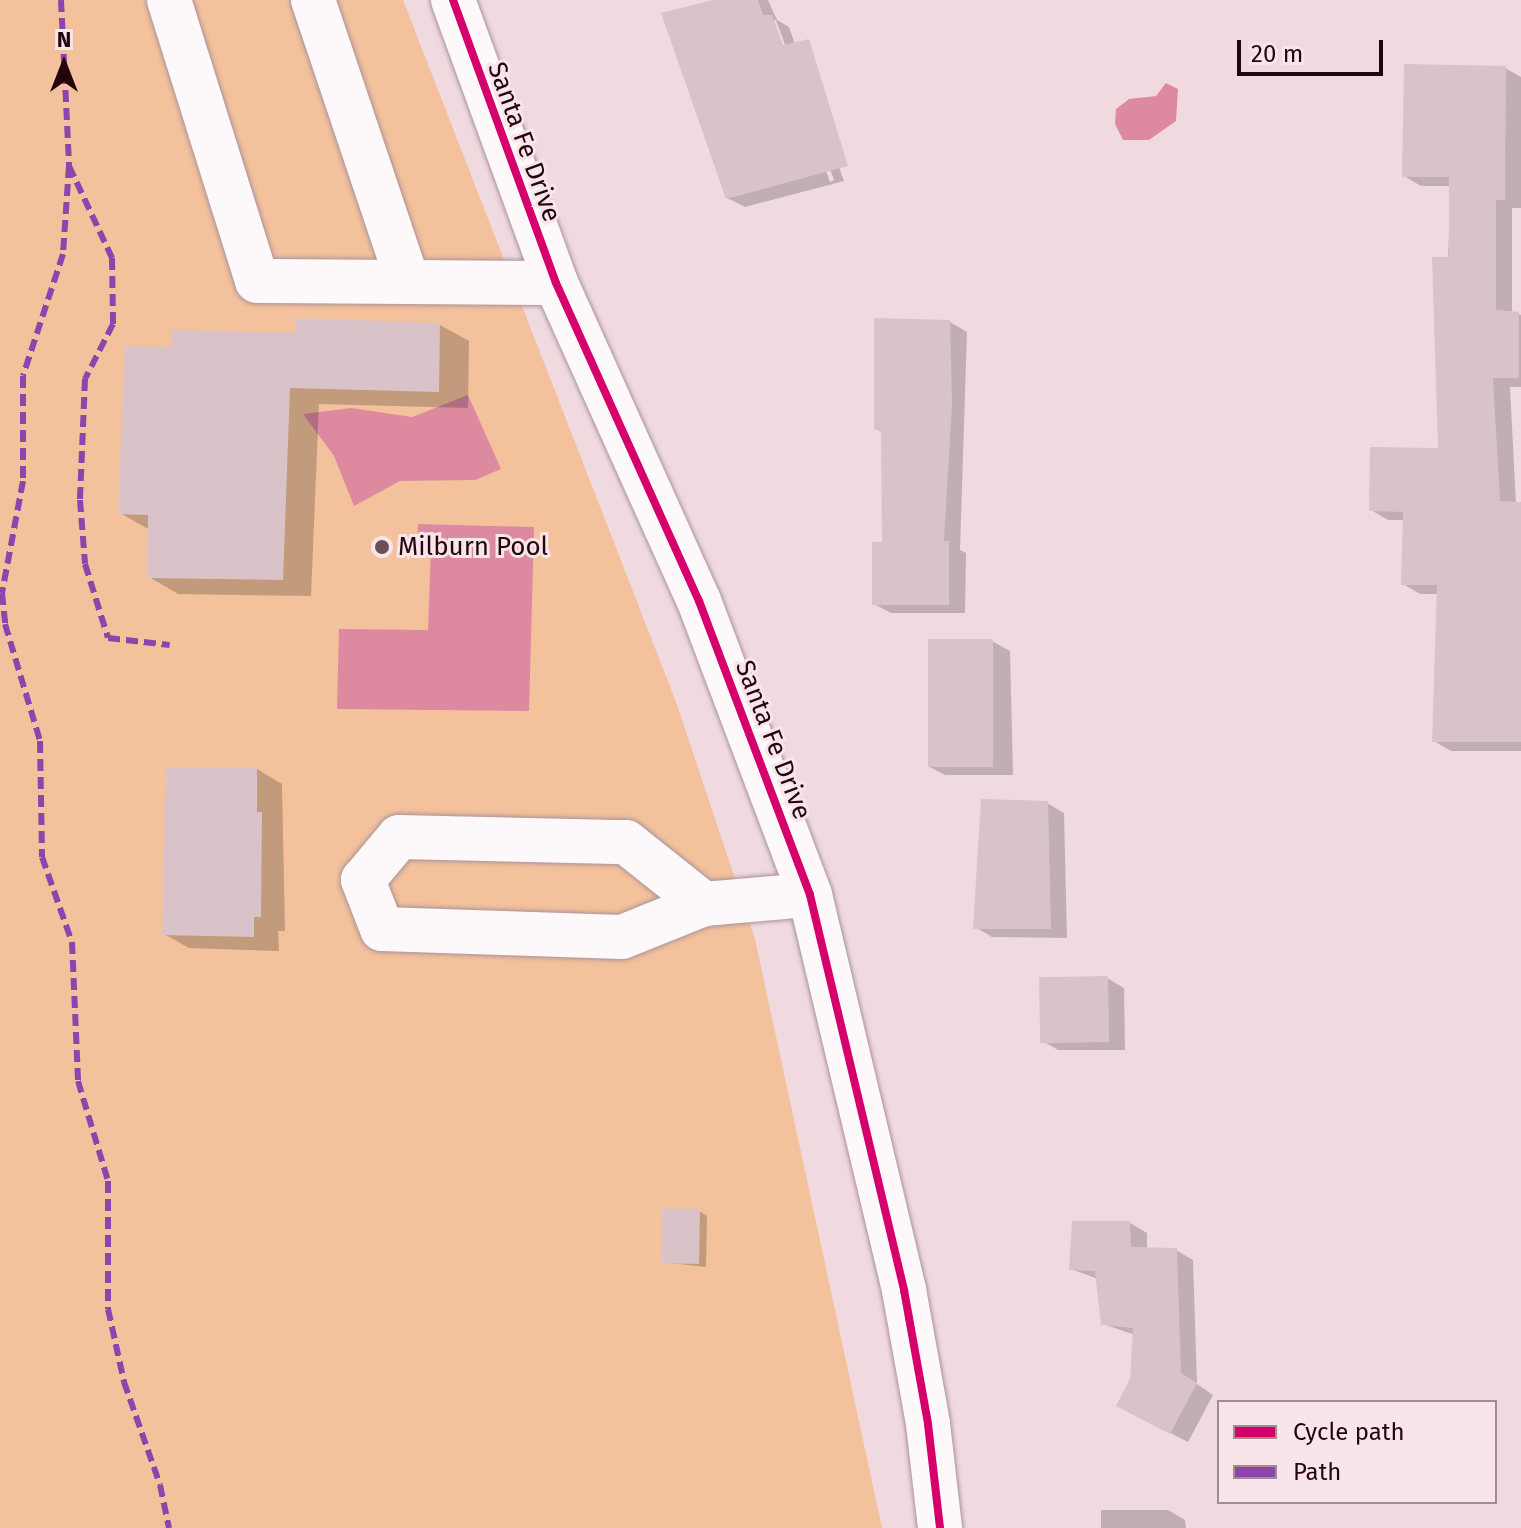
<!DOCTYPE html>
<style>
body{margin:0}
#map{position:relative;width:1521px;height:1528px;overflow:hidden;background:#f0dadf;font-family:"Fira Sans",sans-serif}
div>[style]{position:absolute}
.green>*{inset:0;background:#f3c19b}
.water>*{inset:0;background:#dd8aa1}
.shadow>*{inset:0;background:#0003}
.building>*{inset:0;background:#dac3c8;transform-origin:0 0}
.roads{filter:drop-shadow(0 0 2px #ab9299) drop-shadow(0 0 2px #ab9299)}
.minor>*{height:44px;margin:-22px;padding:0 22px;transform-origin:22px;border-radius:22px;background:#fdf9fa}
.quiet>*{height:6px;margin-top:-3px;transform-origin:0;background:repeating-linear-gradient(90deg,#8e44ad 0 12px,transparent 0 18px)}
.cycleway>*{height:8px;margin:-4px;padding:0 4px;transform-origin:4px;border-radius:4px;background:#d6006c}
.dots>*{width:22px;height:22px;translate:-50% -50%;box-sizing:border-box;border:4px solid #f8e5e9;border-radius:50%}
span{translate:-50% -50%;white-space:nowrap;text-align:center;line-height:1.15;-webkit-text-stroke:6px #f8e5e9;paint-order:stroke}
.street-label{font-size:26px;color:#24050e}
.poi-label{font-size:26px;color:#24050e}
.left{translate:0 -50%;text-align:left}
.legend{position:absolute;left:1217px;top:1400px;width:280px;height:104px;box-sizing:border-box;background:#f8e5e9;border:2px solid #a38b91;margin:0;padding:10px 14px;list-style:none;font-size:24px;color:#24050e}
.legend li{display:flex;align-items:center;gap:16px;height:40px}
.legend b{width:40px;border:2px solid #a38b91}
.north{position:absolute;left:24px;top:24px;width:80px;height:80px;-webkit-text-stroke:6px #f8e5e9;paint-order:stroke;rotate:0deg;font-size:22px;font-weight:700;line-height:32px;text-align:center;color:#24050e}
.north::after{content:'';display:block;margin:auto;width:28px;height:36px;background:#24050e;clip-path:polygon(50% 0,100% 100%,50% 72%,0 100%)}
.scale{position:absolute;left:1237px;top:40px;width:146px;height:36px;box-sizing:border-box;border:4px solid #24050e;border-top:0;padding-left:10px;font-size:24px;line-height:28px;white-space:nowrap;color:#24050e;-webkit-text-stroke:6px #f8e5e9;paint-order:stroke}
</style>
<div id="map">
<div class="green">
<i style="clip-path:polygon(0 0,403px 0,676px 702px,755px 939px,882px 1528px,0 1528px)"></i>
</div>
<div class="water">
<i style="clip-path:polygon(1166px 83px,1178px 89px,1176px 121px,1149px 140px,1123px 140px,1115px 124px,1116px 109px,1129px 99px,1156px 96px)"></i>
<i style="clip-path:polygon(468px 395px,501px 469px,475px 480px,400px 481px,354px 506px,334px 456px,303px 414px,351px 408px,412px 417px)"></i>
<i style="clip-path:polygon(418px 524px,534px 527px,529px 711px,337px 709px,339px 629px,428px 630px,431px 548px,417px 547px)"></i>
</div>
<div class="shadow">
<i style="clip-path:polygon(evenodd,721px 0,768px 0,777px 20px,789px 27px,844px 181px,745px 207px,727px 198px,721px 0,772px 20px,776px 20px,834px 180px,830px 182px,772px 20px)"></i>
<i style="clip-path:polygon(1505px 68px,1521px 77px,1521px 208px,1512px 208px,1512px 313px,1521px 315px,1521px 387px,1510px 387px,1516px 504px,1521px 504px,1521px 751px,1451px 751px,1434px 741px,1439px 594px,1420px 594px,1403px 584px,1405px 520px,1388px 520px,1371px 510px,1440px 450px,1451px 186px,1421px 186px,1404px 176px)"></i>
<i style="clip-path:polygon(950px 322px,967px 332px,960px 550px,966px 553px,965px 613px,891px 613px,874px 604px,884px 544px,883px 433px,876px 429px)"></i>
<i style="clip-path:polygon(440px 325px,469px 341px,468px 408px,319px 404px,311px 596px,178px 594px,149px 577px,150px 530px,120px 513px,174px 349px)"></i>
<i style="clip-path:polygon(992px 641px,1010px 651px,1013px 775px,945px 775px,928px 766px)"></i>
<i style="clip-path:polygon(257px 769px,282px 784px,285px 931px,278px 931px,279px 951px,189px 948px,164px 934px)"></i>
<i style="clip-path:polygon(1047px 803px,1064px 813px,1067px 938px,992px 937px,975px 927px)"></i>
<i style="clip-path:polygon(1107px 978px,1124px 988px,1125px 1050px,1058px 1050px,1041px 1040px)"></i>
<i style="clip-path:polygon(699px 1211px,707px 1216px,706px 1267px,662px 1262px)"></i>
<i style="clip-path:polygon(1130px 1223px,1147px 1233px,1147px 1250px,1176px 1250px,1193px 1260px,1197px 1384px,1213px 1395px,1188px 1442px,1135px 1415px,1135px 1335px,1103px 1324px,1098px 1279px,1071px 1269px)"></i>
<i style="clip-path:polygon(1101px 1510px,1168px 1510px,1185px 1520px,1186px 1528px,1101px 1528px)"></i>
</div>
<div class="building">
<i style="clip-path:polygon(713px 0,758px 0,763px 15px,772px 15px,783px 45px,809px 39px,848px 166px,726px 199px,661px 13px)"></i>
<i style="clip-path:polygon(1404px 64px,1506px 66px,1505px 200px,1496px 200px,1496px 310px,1519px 312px,1519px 378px,1493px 378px,1500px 501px,1521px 502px,1521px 742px,1432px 742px,1437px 585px,1401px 585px,1403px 512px,1369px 511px,1370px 447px,1438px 448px,1432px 257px,1449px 257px,1449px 177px,1402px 177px)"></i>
<i style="clip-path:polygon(296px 318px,440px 323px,439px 392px,290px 388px,283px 580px,147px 578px,148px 515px,118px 514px,125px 346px,172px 347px,172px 330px,295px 333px)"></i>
<i style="clip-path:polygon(874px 318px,950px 320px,952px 403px,944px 541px,949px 541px,949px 605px,872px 605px,872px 542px,882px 542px,881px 430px,874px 430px)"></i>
<i style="left:928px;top:639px;width:65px;height:128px"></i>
<i style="clip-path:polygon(166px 767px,257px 767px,257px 812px,262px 812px,261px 917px,254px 917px,254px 937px,162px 935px)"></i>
<i style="clip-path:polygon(981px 799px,1048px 801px,1051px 929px,973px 929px)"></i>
<i style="left:1108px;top:976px;width:66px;height:69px;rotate:89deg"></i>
<i style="left:700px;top:1209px;width:55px;height:38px;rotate:91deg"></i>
<i style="clip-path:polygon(1072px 1221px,1130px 1221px,1131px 1247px,1177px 1248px,1181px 1373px,1197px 1383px,1170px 1434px,1116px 1406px,1130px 1379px,1133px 1328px,1101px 1325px,1095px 1271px,1069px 1270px)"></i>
</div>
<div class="roads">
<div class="minor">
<i style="left:169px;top:0;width:294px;rotate:72.6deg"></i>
<i style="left:257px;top:281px;width:299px;rotate:0.4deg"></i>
<i style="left:313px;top:0;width:294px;rotate:71.4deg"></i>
<i style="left:453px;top:0;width:301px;rotate:70deg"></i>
<i style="left:556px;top:283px;width:349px;rotate:65.8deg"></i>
<i style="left:699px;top:601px;width:314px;rotate:69.3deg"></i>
<i style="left:810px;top:895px;width:406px;rotate:76.6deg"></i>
<i style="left:904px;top:1290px;width:136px;rotate:79.8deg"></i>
<i style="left:928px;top:1424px;width:105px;rotate:83.4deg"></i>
<i style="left:704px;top:904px;width:88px;rotate:158.1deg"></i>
<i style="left:622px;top:937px;width:240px;rotate:-178.1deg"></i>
<i style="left:382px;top:929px;width:53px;rotate:-111.2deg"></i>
<i style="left:363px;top:880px;width:56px;rotate:-50.1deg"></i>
<i style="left:399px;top:837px;width:227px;rotate:1.3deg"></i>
<i style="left:626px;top:842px;width:100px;rotate:38.5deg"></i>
<i style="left:704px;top:904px;width:106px;rotate:-4.9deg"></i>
</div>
</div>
<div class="quiet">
<i style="left:61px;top:0;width:166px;rotate:87.2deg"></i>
<i style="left:69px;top:166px;width:102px;rotate:64.9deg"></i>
<i style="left:112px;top:258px;width:66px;rotate:89.1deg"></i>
<i style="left:113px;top:324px;width:62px;rotate:117deg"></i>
<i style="left:85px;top:379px;width:121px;rotate:92.4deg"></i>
<i style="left:80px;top:500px;width:64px;rotate:85.5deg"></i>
<i style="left:85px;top:564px;width:77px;rotate:72.7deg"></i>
<i style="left:108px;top:638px;width:62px;rotate:6.4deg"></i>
<i style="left:69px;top:166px;width:88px;rotate:93.9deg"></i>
<i style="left:63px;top:254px;width:128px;rotate:108.2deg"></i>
<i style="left:23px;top:376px;width:105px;rotate:90deg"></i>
<i style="left:23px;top:481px;width:114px;rotate:100.6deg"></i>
<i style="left:2px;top:593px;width:31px;rotate:84deg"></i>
<i style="left:5px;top:624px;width:122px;rotate:73.3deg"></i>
<i style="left:40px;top:741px;width:116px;rotate:89deg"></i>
<i style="left:42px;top:857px;width:90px;rotate:70.6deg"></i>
<i style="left:72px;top:942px;width:139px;rotate:87.5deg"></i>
<i style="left:78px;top:1081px;width:104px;rotate:73.3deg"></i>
<i style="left:108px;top:1181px;width:128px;rotate:90deg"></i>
<i style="left:108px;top:1309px;width:75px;rotate:77.6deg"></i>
<i style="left:124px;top:1382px;width:109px;rotate:70.7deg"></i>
<i style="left:160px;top:1485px;width:44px;rotate:78.2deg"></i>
</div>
<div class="cycleway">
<i style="left:453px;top:0;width:301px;rotate:70deg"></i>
<i style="left:556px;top:283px;width:349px;rotate:65.8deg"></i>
<i style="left:699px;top:601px;width:314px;rotate:69.3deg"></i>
<i style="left:810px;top:895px;width:406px;rotate:76.6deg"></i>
<i style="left:904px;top:1290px;width:136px;rotate:79.8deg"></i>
<i style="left:928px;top:1424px;width:105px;rotate:83.4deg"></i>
</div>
<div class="dots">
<i style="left:382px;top:547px;background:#6b5057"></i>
</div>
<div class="street-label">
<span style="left:524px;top:142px;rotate:70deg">Santa Fe Drive</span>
<span style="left:773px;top:740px;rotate:69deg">Santa Fe Drive</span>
</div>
<div class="poi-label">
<span class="left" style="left:398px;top:547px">Milburn Pool</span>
</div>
<ul class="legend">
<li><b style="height:10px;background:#d6006c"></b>Cycle path</li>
<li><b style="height:10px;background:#8e44ad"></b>Path</li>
</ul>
<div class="north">N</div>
<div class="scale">20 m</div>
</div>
